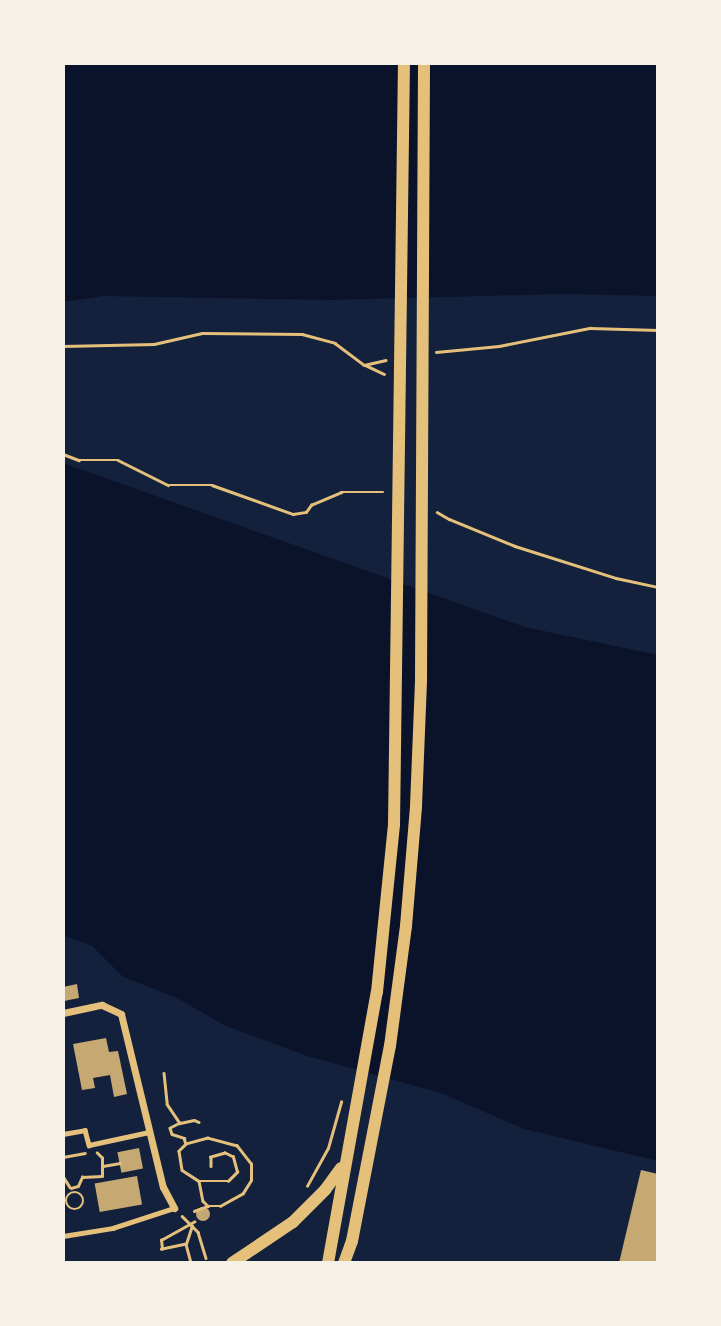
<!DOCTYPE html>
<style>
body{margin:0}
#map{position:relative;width:721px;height:1326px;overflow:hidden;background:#14213d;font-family:"Archivo Narrow",sans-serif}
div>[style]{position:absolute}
.water>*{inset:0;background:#0b132b}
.building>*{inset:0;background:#c6a872;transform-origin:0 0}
.round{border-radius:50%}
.path>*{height:2.5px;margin:-1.25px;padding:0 1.25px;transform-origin:1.25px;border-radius:1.25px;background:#e5c07b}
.path>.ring{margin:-1.25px;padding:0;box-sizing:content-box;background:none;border:2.5px solid #e5c07b;border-radius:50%}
.service>*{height:4.5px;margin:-2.25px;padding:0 2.25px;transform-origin:2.25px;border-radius:2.25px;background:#e5c07b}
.minor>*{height:7px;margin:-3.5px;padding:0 3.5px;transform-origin:3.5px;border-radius:3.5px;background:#e5c07b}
.primary>*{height:12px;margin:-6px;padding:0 6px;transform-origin:6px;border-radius:6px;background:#e5c07b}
span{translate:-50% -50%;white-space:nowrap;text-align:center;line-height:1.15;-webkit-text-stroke:7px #f6f1e7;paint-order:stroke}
.frame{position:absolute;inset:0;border:65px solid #f6f1e7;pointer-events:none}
</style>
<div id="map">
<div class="water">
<i style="clip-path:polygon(63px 63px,658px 63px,658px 296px,562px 294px,331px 300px,103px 296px,63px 302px)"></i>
<i style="clip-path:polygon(63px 463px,525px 627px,658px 655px,658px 1161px,524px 1129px,441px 1093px,307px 1056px,226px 1026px,175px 997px,123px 977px,92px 946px,63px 935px)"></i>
</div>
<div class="building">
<i style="clip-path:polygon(77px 984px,79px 998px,64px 1001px,63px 987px)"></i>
<i style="clip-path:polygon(106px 1038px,109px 1052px,118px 1051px,127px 1094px,114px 1097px,110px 1075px,93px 1078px,95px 1088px,82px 1090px,73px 1044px)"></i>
<i style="left:139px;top:1148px;width:21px;height:22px;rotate:79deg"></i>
<i style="clip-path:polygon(641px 1170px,658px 1174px,658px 1263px,619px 1263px)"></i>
<i style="left:137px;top:1176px;width:29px;height:43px;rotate:80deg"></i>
<i class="round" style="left:196px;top:1207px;width:14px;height:14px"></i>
</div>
<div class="path">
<i style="left:63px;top:346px;width:91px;rotate:-1.3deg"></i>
<i style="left:154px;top:344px;width:49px;rotate:-12.9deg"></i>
<i style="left:202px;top:333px;width:100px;rotate:0.6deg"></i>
<i style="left:302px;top:334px;width:34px;rotate:15deg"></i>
<i style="left:335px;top:343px;width:36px;rotate:37deg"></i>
<i style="left:364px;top:365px;width:22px;rotate:-13deg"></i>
<i style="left:436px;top:352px;width:63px;rotate:-5.4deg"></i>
<i style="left:499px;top:346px;width:93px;rotate:-11.2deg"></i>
<i style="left:590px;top:328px;width:68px;rotate:1.7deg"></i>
<i style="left:365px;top:365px;width:21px;rotate:25deg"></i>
<i style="left:63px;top:454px;width:17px;rotate:21deg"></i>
<i style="left:79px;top:460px;width:39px"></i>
<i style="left:118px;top:460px;width:56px;rotate:26.6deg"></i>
<i style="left:168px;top:485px;width:44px"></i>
<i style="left:212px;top:485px;width:86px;rotate:19.7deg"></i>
<i style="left:293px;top:514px;width:13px;rotate:-9deg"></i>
<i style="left:306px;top:512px;width:9px;rotate:-54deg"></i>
<i style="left:311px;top:505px;width:33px;rotate:-23deg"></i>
<i style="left:341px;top:492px;width:42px"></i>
<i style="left:437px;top:512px;width:14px;rotate:30deg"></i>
<i style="left:449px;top:519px;width:71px;rotate:22.2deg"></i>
<i style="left:515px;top:546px;width:106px;rotate:17.6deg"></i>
<i style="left:616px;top:578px;width:43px;rotate:12.1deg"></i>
<i style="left:164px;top:1073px;width:31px;rotate:84deg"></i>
<i style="left:167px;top:1104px;width:23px;rotate:56deg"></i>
<i style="left:180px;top:1123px;width:11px;rotate:153deg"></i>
<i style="left:170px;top:1128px;width:6px;rotate:72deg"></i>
<i style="left:172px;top:1134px;width:13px;rotate:18deg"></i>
<i style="left:184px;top:1138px;width:6px;rotate:72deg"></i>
<i style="left:180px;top:1123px;width:14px;rotate:-12deg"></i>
<i style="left:194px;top:1120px;width:5px;rotate:22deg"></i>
<i style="left:63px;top:1157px;width:22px;rotate:-10deg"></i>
<i style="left:103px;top:1166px;width:17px;rotate:-10deg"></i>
<i style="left:63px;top:1176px;width:13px;rotate:58deg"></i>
<i style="left:199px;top:1181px;width:20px;rotate:79deg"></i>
<i style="left:203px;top:1201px;width:7px;rotate:45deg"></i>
<i style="left:208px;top:1206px;width:12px"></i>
<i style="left:220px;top:1206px;width:26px;rotate:-29deg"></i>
<i style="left:243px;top:1193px;width:15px;rotate:-58deg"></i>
<i style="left:251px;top:1180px;width:16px;rotate:-90deg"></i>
<i style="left:251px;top:1164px;width:23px;rotate:-128deg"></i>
<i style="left:237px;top:1146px;width:30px;rotate:-165deg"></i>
<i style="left:208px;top:1138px;width:23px;rotate:165deg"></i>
<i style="left:186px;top:1144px;width:10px;rotate:135deg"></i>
<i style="left:179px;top:1151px;width:19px;rotate:81deg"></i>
<i style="left:182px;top:1170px;width:20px;rotate:33deg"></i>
<i style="left:199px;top:1181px;width:29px"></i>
<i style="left:228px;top:1181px;width:13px;rotate:-45deg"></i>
<i style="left:237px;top:1172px;width:16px;rotate:-105deg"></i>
<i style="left:233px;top:1157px;width:9px;rotate:-153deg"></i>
<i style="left:225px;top:1153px;width:15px;rotate:164deg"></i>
<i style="left:211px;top:1157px;width:9px;rotate:90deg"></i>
<i style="left:307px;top:1186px;width:43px;rotate:-61.1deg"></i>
<i style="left:328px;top:1148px;width:48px;rotate:-74.2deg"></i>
<i style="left:71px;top:1188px;width:7px;rotate:-16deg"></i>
<i style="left:78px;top:1186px;width:10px;rotate:-66deg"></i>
<i style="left:82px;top:1177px;width:20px;rotate:-3deg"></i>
<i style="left:102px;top:1176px;width:18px;rotate:-90deg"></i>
<i style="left:102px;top:1158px;width:7px;rotate:-135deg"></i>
<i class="ring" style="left:66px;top:1192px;width:15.5px;height:15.5px"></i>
<i style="left:194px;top:1211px;width:15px;rotate:-20deg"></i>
<i style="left:182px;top:1216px;width:23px;rotate:45deg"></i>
<i style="left:198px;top:1232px;width:27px;rotate:73deg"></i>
<i style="left:186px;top:1244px;width:25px;rotate:168deg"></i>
<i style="left:162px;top:1249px;width:9px;rotate:-96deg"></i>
<i style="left:161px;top:1240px;width:38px;rotate:-29deg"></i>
<i style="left:186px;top:1244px;width:19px;rotate:-72deg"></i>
<i style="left:186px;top:1244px;width:20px;rotate:75deg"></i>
</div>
<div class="service">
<i style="left:63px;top:1134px;width:22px;rotate:-10deg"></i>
<i style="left:85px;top:1130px;width:16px;rotate:75deg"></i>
<i style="left:89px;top:1145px;width:61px;rotate:-12.2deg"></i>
<i style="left:63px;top:1236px;width:51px;rotate:-9.1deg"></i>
<i style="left:113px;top:1228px;width:64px;rotate:-18.2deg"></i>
</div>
<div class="minor">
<i style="left:63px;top:1013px;width:40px;rotate:-12deg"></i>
<i style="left:102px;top:1005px;width:21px;rotate:25deg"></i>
<i style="left:121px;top:1014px;width:178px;rotate:76.4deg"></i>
<i style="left:163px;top:1187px;width:24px;rotate:62deg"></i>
</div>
<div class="primary">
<i style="left:232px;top:1263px;width:73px;rotate:-33.9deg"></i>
<i style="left:293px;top:1222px;width:45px;rotate:-45deg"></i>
<i style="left:325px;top:1190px;width:27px;rotate:-54deg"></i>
<i style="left:328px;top:1263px;width:275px;rotate:-79.8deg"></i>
<i style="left:377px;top:992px;width:168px;rotate:-84.2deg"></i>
<i style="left:394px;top:825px;width:762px;rotate:-89.25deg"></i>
<i style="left:344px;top:1263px;width:23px;rotate:-70deg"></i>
<i style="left:352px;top:1241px;width:199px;rotate:-79deg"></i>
<i style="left:390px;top:1046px;width:121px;rotate:-82.4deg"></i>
<i style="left:406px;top:926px;width:120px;rotate:-85.2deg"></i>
<i style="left:416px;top:806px;width:127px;rotate:-87.7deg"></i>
<i style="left:421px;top:679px;width:616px;rotate:-89.72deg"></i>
</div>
<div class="frame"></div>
</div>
